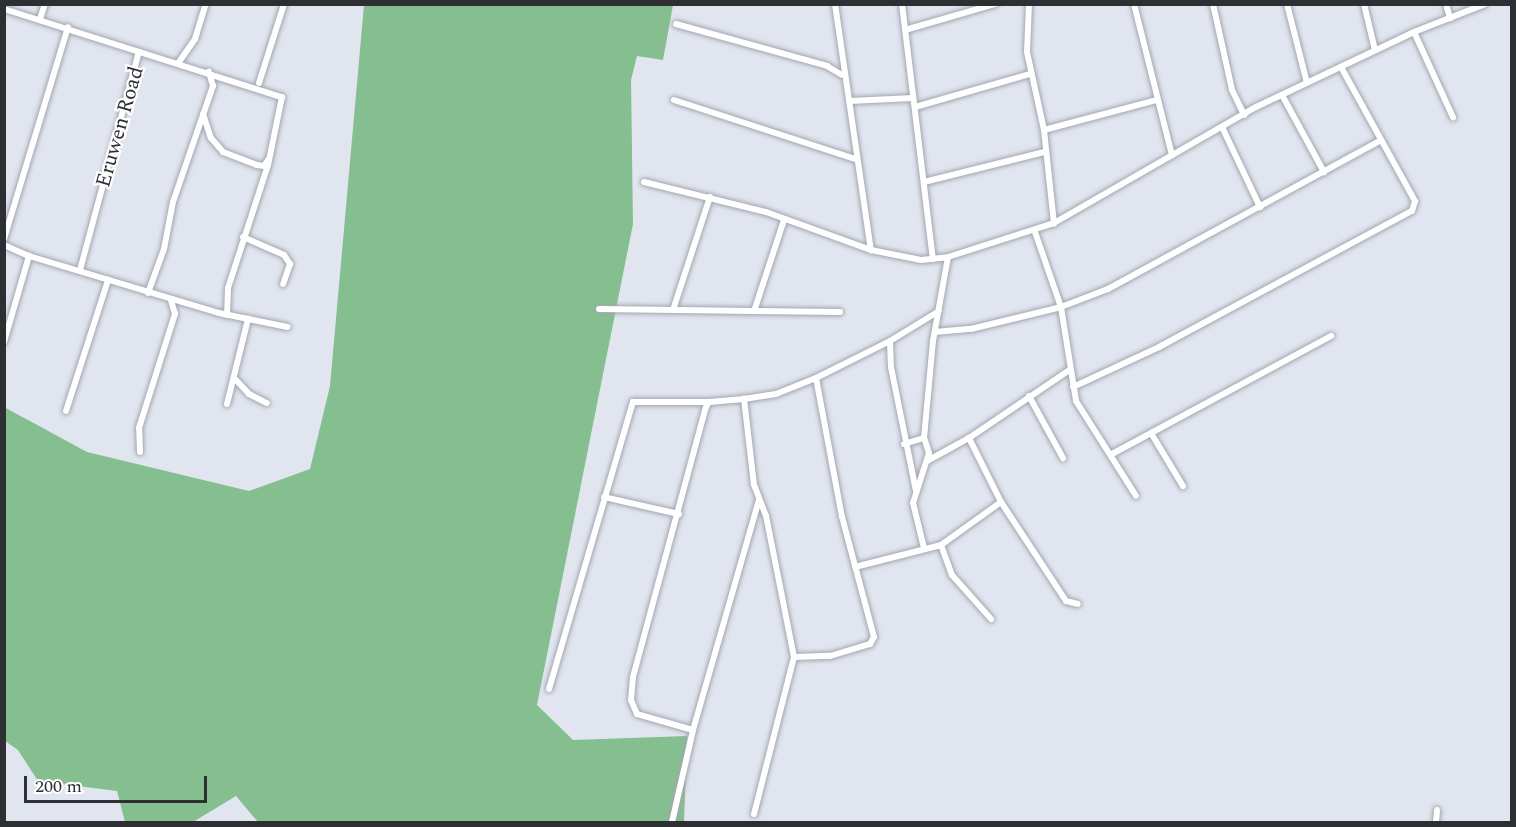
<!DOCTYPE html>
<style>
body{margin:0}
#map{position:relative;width:1516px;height:827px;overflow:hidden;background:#e1e5ef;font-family:Spectral,serif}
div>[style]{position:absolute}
.forest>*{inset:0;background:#85bf8f}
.roads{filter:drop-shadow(0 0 2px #a3a6af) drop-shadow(0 0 2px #a3a6af)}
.street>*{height:6px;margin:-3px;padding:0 3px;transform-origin:3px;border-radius:3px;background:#fff}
span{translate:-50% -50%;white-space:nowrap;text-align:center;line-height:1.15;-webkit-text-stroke:4.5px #fff;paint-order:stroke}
.street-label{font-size:21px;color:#2d2f32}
.frame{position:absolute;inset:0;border:6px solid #2d2f32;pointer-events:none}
.scale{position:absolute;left:24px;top:776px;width:183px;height:27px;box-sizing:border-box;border:3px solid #2d2f32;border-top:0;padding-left:8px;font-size:18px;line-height:21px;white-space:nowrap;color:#2d2f32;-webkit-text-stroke:4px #fff;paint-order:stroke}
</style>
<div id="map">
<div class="forest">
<i style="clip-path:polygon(364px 5px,673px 5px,663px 60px,637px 56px,631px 80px,633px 224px,537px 705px,573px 740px,687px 736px,684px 822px,258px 822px,236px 796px,193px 822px,125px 822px,117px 791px,38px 781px,18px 750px,5px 741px,4px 407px,87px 452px,249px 491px,310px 469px,330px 386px)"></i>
</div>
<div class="roads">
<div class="street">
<i style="left:835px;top:4px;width:249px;rotate:81.7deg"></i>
<i style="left:902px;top:4px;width:257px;rotate:83.1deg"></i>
<i style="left:1029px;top:4px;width:48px;rotate:92.4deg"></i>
<i style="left:1027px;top:52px;width:80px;rotate:77.7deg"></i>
<i style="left:1044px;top:130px;width:94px;rotate:83.9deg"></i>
<i style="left:1134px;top:4px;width:156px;rotate:75.9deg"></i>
<i style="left:1213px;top:4px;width:88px;rotate:77.5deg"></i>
<i style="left:1232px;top:90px;width:28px;rotate:64deg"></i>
<i style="left:1287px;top:4px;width:81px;rotate:75.8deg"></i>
<i style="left:1364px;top:4px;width:47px;rotate:76.6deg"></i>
<i style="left:1446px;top:4px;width:15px;rotate:74deg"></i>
<i style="left:4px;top:9px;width:292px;rotate:17.6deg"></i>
<i style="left:282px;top:97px;width:69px;rotate:101.6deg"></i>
<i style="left:268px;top:165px;width:129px;rotate:108deg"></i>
<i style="left:228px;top:288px;width:27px;rotate:92deg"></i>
<i style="left:40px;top:19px;width:16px;rotate:-72deg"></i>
<i style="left:676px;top:24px;width:157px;rotate:15.5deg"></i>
<i style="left:827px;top:66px;width:17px;rotate:31deg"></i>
<i style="left:905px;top:30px;width:94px;rotate:-16.1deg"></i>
<i style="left:1414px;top:32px;width:94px;rotate:65.4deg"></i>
<i style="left:179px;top:62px;width:28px;rotate:-55deg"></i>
<i style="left:195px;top:39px;width:37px;rotate:-73deg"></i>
<i style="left:259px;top:83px;width:83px;rotate:-72.4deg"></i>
<i style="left:1282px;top:95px;width:88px;rotate:61.4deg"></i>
<i style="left:674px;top:100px;width:191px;rotate:18deg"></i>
<i style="left:850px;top:101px;width:63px;rotate:-2.7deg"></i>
<i style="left:915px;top:107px;width:120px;rotate:-16deg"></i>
<i style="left:203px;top:114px;width:25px;rotate:72deg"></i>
<i style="left:211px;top:138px;width:18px;rotate:49deg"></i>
<i style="left:223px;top:152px;width:36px;rotate:21deg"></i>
<i style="left:257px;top:165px;width:7px;rotate:8deg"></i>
<i style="left:264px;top:166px;width:7px;rotate:-56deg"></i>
<i style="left:1222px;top:127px;width:89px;rotate:64.6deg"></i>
<i style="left:1044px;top:130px;width:117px;rotate:-14.9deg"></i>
<i style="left:644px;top:182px;width:126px;rotate:13.8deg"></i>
<i style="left:766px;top:212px;width:112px;rotate:19.9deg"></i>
<i style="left:871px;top:250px;width:51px;rotate:11.3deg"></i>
<i style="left:921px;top:260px;width:27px;rotate:-6deg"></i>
<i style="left:948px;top:257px;width:111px;rotate:-17.8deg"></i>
<i style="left:1054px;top:223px;width:233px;rotate:-29.9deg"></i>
<i style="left:1256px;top:107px;width:175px;rotate:-25.4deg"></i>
<i style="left:1414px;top:32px;width:76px;rotate:-21.5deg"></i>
<i style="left:924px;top:182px;width:124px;rotate:-14deg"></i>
<i style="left:784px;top:220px;width:96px;rotate:108.2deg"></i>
<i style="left:754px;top:311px;width:86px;rotate:0.7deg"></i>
<i style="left:1035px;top:232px;width:79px;rotate:70.9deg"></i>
<i style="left:1061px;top:307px;width:95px;rotate:80.9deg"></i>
<i style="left:1076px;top:401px;width:112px;rotate:57.7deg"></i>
<i style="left:243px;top:237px;width:45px;rotate:23.7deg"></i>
<i style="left:284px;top:255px;width:11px;rotate:56deg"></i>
<i style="left:290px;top:264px;width:21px;rotate:109deg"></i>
<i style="left:4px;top:239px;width:221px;rotate:-73.2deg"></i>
<i style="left:4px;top:245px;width:27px;rotate:24deg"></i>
<i style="left:80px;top:270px;width:226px;rotate:-74.9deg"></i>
<i style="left:148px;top:293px;width:47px;rotate:-70deg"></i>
<i style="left:164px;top:249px;width:48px;rotate:-79.2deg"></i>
<i style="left:173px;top:202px;width:123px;rotate:-71deg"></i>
<i style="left:213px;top:86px;width:15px;rotate:-106deg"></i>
<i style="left:599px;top:309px;width:155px;rotate:0.7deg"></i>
<i style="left:673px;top:310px;width:119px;rotate:-71.9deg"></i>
<i style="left:935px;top:332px;width:36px;rotate:-5deg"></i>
<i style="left:971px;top:329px;width:93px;rotate:-13.7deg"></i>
<i style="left:1061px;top:307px;width:50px;rotate:-21deg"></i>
<i style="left:1108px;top:289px;width:310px;rotate:-28.6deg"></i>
<i style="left:890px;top:341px;width:26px;rotate:88deg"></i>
<i style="left:891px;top:367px;width:126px;rotate:78.6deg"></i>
<i style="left:4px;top:342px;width:90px;rotate:-73.8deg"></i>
<i style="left:29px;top:256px;width:198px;rotate:16.7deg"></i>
<i style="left:219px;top:313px;width:70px;rotate:11.5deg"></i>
<i style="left:236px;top:380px;width:19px;rotate:47deg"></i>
<i style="left:249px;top:394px;width:20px;rotate:27deg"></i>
<i style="left:1073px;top:387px;width:95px;rotate:-24.9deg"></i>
<i style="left:1159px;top:347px;width:287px;rotate:-28.3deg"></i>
<i style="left:1412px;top:211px;width:10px;rotate:-73deg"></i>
<i style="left:1415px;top:201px;width:153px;rotate:-118.9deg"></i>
<i style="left:1029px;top:396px;width:71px;rotate:61.3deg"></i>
<i style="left:227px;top:404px;width:88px;rotate:-76.1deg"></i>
<i style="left:66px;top:411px;width:138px;rotate:-72.2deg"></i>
<i style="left:1151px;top:433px;width:62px;rotate:58.9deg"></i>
<i style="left:904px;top:444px;width:21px;rotate:-17deg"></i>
<i style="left:140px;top:452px;width:24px;rotate:-92deg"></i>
<i style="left:139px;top:428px;width:120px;rotate:-72.5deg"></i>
<i style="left:175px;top:314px;width:15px;rotate:-106deg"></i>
<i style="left:1112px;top:454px;width:249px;rotate:-28.3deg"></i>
<i style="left:927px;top:461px;width:48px;rotate:-28.7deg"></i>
<i style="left:604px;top:497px;width:77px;rotate:12.8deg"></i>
<i style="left:1001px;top:502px;width:118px;rotate:56.7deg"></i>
<i style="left:1066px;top:601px;width:12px;rotate:14deg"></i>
<i style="left:941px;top:545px;width:32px;rotate:70deg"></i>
<i style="left:952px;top:575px;width:59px;rotate:48.4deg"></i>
<i style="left:924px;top:548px;width:46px;rotate:-103.7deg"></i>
<i style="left:913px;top:503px;width:52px;rotate:-72.3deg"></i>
<i style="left:929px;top:453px;width:16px;rotate:-108deg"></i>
<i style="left:924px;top:438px;width:97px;rotate:-84.7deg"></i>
<i style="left:933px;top:341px;width:85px;rotate:-79.9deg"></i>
<i style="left:855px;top:567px;width:89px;rotate:-14.3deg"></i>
<i style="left:941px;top:545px;width:74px;rotate:-35.6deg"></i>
<i style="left:1001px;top:502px;width:72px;rotate:-116.6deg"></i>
<i style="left:969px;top:438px;width:120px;rotate:-34.1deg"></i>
<i style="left:794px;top:657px;width:36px;rotate:-2deg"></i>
<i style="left:830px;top:656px;width:42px;rotate:-16.7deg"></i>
<i style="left:870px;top:644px;width:8px;rotate:-60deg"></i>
<i style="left:874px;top:637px;width:124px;rotate:-104.9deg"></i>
<i style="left:842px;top:517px;width:141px;rotate:-100.6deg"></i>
<i style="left:549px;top:689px;width:299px;rotate:-73.7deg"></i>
<i style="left:633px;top:402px;width:76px"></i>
<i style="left:693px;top:730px;width:239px;rotate:-74deg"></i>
<i style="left:754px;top:814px;width:162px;rotate:-75.7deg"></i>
<i style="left:794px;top:657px;width:144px;rotate:-101.2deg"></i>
<i style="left:766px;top:516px;width:33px;rotate:-111deg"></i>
<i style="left:754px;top:485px;width:87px;rotate:-96.6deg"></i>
<i style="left:744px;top:399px;width:32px;rotate:-9deg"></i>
<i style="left:776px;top:394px;width:43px;rotate:-21.8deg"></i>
<i style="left:816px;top:378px;width:83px;rotate:-26.6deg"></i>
<i style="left:890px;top:341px;width:57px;rotate:-31.5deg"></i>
<i style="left:672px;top:822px;width:94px;rotate:-77.1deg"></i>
<i style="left:693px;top:730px;width:58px;rotate:-164.1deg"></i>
<i style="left:637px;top:714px;width:15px;rotate:-113deg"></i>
<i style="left:631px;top:700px;width:23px;rotate:-85deg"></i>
<i style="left:633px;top:677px;width:280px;rotate:-74.9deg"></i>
<i style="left:706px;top:407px;width:6px;rotate:-59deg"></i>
<i style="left:709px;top:402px;width:35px;rotate:-5deg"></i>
<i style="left:1436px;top:822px;width:12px;rotate:-85deg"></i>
</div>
</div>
<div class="street-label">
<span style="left:120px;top:127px;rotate:-74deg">Eruwen Road</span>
</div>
<div class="frame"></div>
<div class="scale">200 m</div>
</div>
